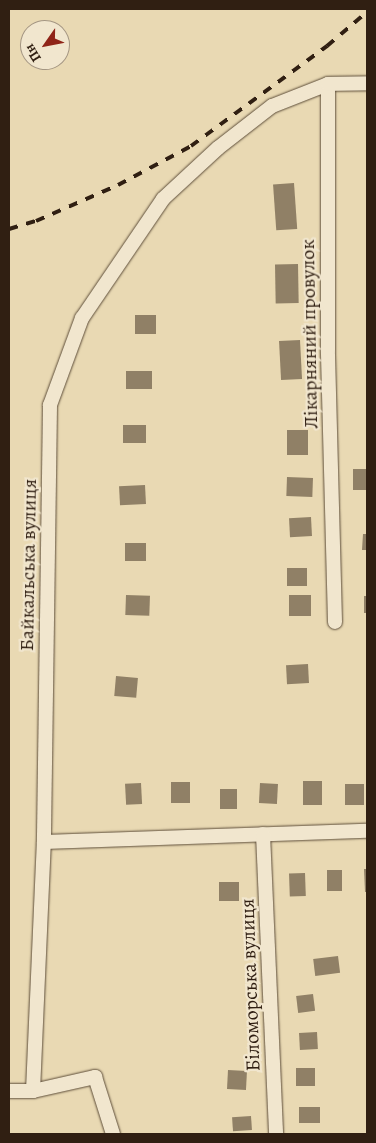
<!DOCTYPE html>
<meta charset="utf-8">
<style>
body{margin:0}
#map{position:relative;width:376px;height:1143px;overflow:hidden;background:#e9d9b3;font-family:Alegreya,serif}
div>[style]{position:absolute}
.building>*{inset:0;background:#908066;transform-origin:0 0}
.roads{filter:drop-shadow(0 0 1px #5e4e3a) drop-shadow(0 0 1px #5e4e3a)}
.minor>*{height:14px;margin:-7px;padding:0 7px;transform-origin:7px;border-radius:7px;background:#f1e6ce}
.rail>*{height:4px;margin-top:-2px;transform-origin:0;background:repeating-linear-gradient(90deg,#301f12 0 9px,transparent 0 18px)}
span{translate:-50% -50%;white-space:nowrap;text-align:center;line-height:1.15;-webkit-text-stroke:4.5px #f1e6ce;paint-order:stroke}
.street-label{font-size:20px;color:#301f12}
.frame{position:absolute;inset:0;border:10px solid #301f12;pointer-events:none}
.north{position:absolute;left:20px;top:20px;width:50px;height:50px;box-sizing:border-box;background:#f1e6ce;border:1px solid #a49683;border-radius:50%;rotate:237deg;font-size:14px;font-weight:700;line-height:20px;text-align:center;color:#301f12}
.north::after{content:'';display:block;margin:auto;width:18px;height:22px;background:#8f2418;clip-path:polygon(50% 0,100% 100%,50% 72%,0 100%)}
</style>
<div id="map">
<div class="building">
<i style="left:294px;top:183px;width:46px;height:21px;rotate:86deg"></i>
<i style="left:298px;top:264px;width:39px;height:23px;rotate:89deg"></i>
<i style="left:156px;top:315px;width:19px;height:21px;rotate:90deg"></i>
<i style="left:300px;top:340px;width:39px;height:21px;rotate:87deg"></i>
<i style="left:126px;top:371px;width:26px;height:18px"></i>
<i style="left:123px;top:425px;width:23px;height:18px"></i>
<i style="left:287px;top:430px;width:21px;height:25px"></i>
<i style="left:353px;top:469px;width:14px;height:21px"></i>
<i style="left:287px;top:477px;width:26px;height:19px;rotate:2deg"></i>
<i style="left:145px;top:485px;width:19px;height:26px;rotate:87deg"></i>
<i style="left:311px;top:517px;width:19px;height:22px;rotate:87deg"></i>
<i style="clip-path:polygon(363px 534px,367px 534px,367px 550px,362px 550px)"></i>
<i style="left:125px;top:543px;width:21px;height:18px"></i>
<i style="left:287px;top:568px;width:20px;height:18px"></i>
<i style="left:126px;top:595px;width:24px;height:20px;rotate:2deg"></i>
<i style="left:289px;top:595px;width:22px;height:21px"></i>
<i style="left:364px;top:596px;width:3px;height:17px"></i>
<i style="left:308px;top:664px;width:19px;height:22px;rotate:87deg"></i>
<i style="left:116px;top:676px;width:22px;height:20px;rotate:5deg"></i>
<i style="left:303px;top:781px;width:19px;height:24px"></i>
<i style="left:171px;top:782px;width:19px;height:21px"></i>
<i style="left:141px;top:783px;width:21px;height:16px;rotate:87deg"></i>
<i style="left:260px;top:783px;width:18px;height:20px;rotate:3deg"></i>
<i style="left:364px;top:784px;width:21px;height:19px;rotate:90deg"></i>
<i style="left:220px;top:789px;width:17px;height:20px"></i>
<i style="clip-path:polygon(364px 869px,367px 869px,367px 892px,365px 892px)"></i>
<i style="left:327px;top:870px;width:15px;height:21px"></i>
<i style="left:305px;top:873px;width:23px;height:16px;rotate:88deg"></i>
<i style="left:219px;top:882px;width:20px;height:19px"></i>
<i style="left:338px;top:956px;width:17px;height:25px;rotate:83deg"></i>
<i style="left:313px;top:994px;width:17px;height:17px;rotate:83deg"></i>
<i style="left:317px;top:1032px;width:17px;height:18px;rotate:87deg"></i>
<i style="left:296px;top:1068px;width:19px;height:18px"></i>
<i style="left:228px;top:1070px;width:19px;height:19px;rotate:3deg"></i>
<i style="left:299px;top:1107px;width:21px;height:16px"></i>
<i style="left:251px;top:1116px;width:14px;height:19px;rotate:86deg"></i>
</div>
<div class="roads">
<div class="minor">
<i style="left:328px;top:84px;width:60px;rotate:158.6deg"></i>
<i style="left:272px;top:106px;width:68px;rotate:142.1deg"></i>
<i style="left:218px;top:148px;width:75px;rotate:137.2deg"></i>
<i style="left:163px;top:199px;width:144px;rotate:124.2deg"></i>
<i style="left:82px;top:318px;width:93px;rotate:110.2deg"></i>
<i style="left:50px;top:405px;width:437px;rotate:90.8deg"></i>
<i style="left:44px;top:842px;width:323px;rotate:-2deg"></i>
<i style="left:335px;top:622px;width:272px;rotate:-91.5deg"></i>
<i style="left:328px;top:350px;width:266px;rotate:-90deg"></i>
<i style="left:328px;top:84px;width:39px;rotate:-1deg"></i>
<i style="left:263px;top:834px;width:300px;rotate:87.5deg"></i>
<i style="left:9px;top:1091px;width:24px"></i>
<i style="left:33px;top:1091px;width:249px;rotate:-87.5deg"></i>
<i style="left:33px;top:1091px;width:64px;rotate:-12.7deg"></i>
<i style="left:95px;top:1077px;width:60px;rotate:72.5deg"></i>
</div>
</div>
<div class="rail">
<i style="left:9px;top:229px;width:28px;rotate:-17deg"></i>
<i style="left:36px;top:221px;width:90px;rotate:-23.7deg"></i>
<i style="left:118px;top:185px;width:83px;rotate:-28.1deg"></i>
<i style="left:191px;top:146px;width:169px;rotate:-36.3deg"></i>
<i style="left:327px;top:46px;width:52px;rotate:-40.4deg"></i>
</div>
<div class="street-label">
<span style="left:309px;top:334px;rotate:-91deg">Лікарняний провулок</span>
<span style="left:28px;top:565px;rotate:-89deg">Байкальська вулиця</span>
<span style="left:250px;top:985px;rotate:-92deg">Біломорська вулиця</span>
</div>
<div class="frame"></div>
<div class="north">Пн</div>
</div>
